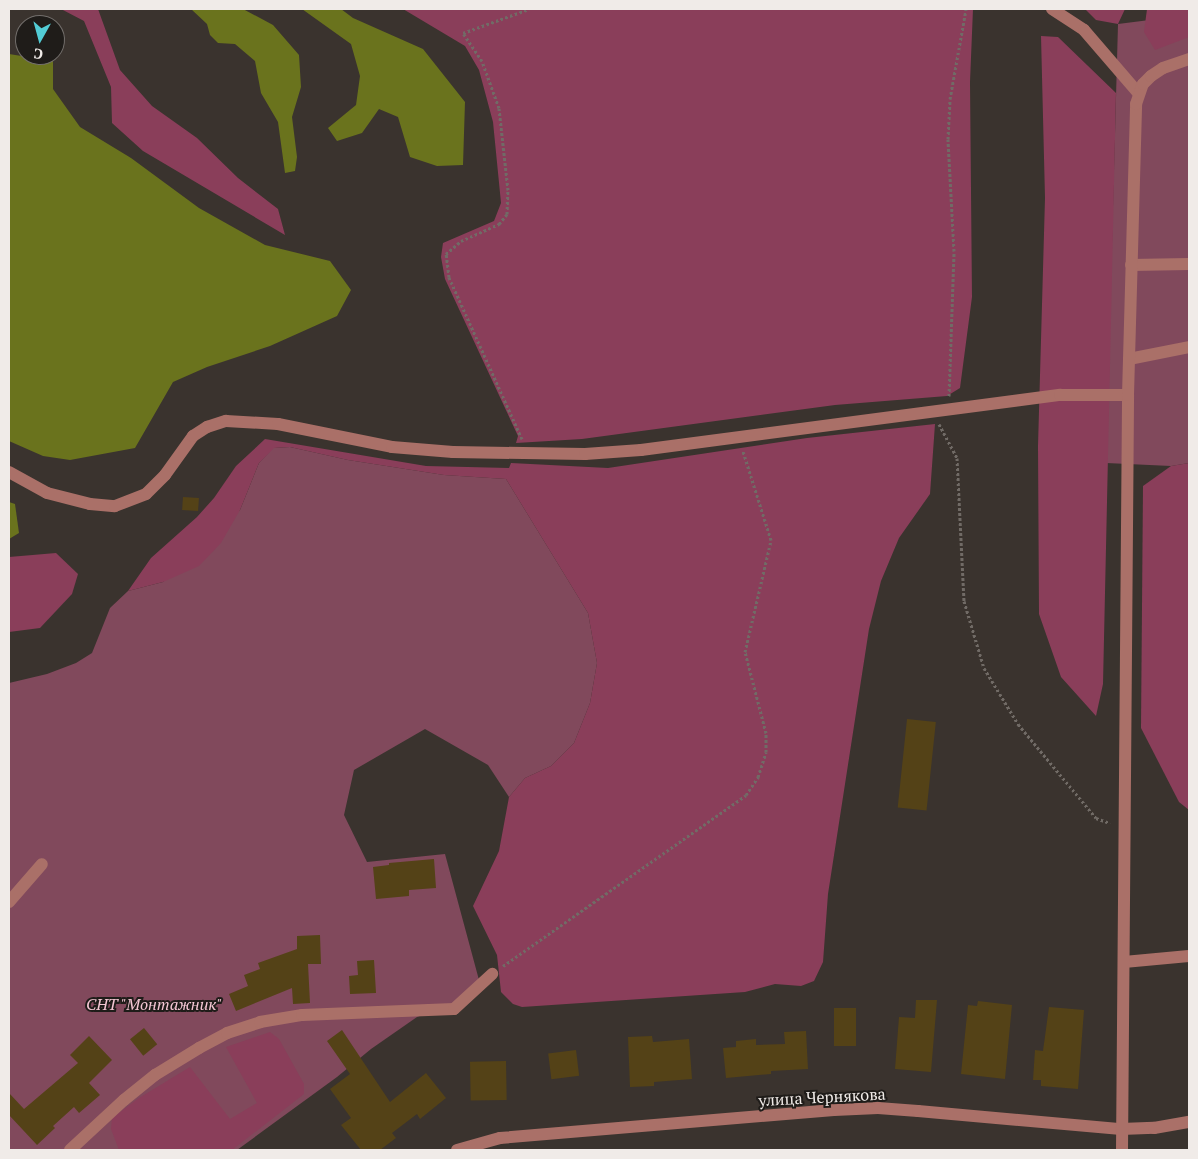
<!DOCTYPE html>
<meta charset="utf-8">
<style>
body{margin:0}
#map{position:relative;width:1198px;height:1159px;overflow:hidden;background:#3a332e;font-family:"PT Serif",serif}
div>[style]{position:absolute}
.green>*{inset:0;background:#81495c}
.forest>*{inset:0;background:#8a3e5a}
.water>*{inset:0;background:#6a731d}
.building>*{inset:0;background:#544217;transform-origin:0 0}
.path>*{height:3px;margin-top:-1.5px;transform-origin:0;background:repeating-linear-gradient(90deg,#716b66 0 2.5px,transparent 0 5px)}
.minor>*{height:12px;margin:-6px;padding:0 6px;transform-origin:6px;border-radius:6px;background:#aa7068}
span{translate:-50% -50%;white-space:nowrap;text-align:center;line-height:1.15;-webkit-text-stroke:4px #1f1c19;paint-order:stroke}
.park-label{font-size:16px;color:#f5c7d4;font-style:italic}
.street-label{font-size:16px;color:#f0ebe8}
.frame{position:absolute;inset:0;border:10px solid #f0ebe8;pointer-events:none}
.north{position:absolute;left:15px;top:15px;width:50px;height:50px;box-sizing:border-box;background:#1f1c19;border:1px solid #736f6c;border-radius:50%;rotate:187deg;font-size:14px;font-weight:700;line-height:20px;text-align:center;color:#f0ebe8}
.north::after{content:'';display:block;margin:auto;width:18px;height:22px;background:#52ccd5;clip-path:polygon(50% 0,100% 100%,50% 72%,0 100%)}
</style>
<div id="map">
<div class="green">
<i style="clip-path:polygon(1189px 15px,1189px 463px,1171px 466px,1106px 463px,1118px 24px)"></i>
<i style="clip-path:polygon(290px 447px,348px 460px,444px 475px,506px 479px,588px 613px,597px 663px,590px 703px,574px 743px,551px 766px,525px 778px,509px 797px,488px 765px,425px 729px,354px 770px,344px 815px,367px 862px,445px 854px,479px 980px,457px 1002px,417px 1017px,371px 1049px,337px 1077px,237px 1150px,9px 1150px,9px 683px,47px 674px,76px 663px,92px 653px,110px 608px,128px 591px,163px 582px,240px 510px,259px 463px,273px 448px)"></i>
</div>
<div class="forest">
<i style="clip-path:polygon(61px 9px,98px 9px,120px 70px,152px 106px,197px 138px,238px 178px,278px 209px,285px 235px,143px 151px,112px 123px,111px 87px,84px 21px)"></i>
<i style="clip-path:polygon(403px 9px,973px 9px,970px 82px,972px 297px,960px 388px,947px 396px,835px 405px,582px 439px,516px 443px,518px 436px,445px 279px,441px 257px,443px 243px,494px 221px,501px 203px,493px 122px,479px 70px,465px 46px)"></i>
<i style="clip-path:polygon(1085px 9px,1125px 9px,1118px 24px,1096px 20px)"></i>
<i style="clip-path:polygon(1147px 9px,1189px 9px,1189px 37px,1155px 50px,1144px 32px)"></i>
<i style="clip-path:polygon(1041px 36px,1058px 37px,1116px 93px,1103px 684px,1096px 716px,1061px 677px,1039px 614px,1038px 446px,1045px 198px)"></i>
<i style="clip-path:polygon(935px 424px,930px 494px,899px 538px,881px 581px,869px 629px,828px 894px,823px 962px,814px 981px,801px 986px,775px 984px,745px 992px,522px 1007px,513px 1004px,501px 992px,497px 955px,473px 906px,499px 851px,509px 797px,525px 778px,551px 766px,574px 743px,590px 703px,597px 663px,588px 613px,506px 479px,444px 475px,348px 460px,290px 447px,274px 448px,259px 463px,240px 510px,221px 543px,199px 566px,163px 582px,128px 591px,151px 558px,197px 517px,214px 498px,236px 466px,265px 439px,426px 466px,509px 468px,511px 463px,608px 468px,807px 438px)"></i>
<i style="clip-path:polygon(1189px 463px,1189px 810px,1179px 802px,1141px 728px,1143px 486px,1171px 466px)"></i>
<i style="clip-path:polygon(56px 553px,78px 574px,72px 594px,40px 628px,9px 632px,9px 557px)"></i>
<i style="clip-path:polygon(270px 1032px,279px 1039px,304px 1084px,304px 1094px,232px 1150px,119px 1150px,111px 1129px,112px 1118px,139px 1098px,190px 1067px,230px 1119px,257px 1103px,226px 1047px)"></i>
</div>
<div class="water">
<i style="clip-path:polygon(191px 9px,243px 9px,273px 25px,299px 55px,301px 87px,292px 117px,297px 157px,295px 171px,285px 173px,278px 122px,261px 93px,255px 61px,235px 44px,218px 43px,210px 35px,207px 24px)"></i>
<i style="clip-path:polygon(302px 9px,341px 9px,353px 18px,423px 49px,465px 102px,463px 165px,437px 166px,410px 157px,398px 117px,379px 109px,362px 133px,337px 141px,328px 128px,356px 105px,360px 76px,351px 44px)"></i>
<i style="clip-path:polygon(9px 54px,53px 61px,53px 89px,80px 127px,131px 158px,199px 208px,265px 245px,330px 261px,351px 290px,337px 316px,270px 346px,207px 367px,173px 382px,135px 448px,70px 460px,43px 456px,9px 441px)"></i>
<i style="clip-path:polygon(9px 502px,15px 504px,19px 533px,9px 539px)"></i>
</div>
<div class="building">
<i style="left:183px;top:497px;width:16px;height:13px;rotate:4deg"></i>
<i style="left:907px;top:719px;width:29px;height:89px;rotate:6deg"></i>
<i style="clip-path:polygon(434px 859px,436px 888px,409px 890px,409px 896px,376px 899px,373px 867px,389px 865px,389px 863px)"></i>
<i style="clip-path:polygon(320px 935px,321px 964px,308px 964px,310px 1003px,293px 1004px,292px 988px,236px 1011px,229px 994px,248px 986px,244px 975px,260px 969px,258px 963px,297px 949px,297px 936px)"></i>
<i style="clip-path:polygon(374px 960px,376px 993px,350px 994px,349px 976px,358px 975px,357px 961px)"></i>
<i style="clip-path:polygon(916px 1000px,937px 1000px,931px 1072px,895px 1069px,899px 1017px,915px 1018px)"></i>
<i style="clip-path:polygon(978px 1001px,1012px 1005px,1005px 1079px,961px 1074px,968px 1005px,977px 1006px)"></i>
<i style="clip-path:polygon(1049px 1007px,1084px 1010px,1078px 1089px,1041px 1086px,1041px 1080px,1033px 1080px,1035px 1050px,1043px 1051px)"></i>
<i style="left:834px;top:1008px;width:22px;height:38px"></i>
<i style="left:144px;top:1028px;width:21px;height:18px;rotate:51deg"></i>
<i style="clip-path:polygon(342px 1030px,390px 1102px,426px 1073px,446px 1098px,420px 1119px,417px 1114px,392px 1133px,396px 1138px,380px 1150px,361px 1150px,341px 1125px,351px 1118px,330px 1089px,350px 1074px,327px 1041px)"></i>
<i style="clip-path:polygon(806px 1031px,808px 1069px,771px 1071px,771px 1074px,726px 1078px,723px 1048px,736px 1047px,736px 1041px,756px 1039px,756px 1045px,785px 1044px,784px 1032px)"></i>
<i style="clip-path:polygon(89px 1036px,112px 1060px,89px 1083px,100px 1095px,79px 1113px,74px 1107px,53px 1126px,55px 1128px,37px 1145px,9px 1115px,9px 1093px,24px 1109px,78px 1063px,70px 1055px)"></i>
<i style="clip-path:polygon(652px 1036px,653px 1042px,689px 1039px,692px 1079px,654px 1082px,654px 1086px,630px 1087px,628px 1037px)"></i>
<i style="left:576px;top:1050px;width:26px;height:28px;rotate:83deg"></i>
<i style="left:506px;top:1061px;width:39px;height:36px;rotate:89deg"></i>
</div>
<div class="path">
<i style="left:949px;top:396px;width:145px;rotate:-88deg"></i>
<i style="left:954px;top:251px;width:112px;rotate:-93.1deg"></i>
<i style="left:948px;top:139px;width:40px;rotate:-87.1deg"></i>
<i style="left:950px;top:99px;width:91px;rotate:-79.9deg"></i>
<i style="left:939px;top:424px;width:38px;rotate:62deg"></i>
<i style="left:957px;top:458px;width:143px;rotate:87.2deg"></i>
<i style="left:964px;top:601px;width:70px;rotate:73.4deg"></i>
<i style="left:984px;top:668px;width:66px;rotate:58.7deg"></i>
<i style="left:1018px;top:724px;width:122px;rotate:50.3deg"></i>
<i style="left:1096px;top:818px;width:15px;rotate:20deg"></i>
<i style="left:522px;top:439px;width:178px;rotate:-114.3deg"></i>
<i style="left:449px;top:277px;width:23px;rotate:-97deg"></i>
<i style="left:446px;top:254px;width:20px;rotate:-41deg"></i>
<i style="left:461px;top:241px;width:42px;rotate:-24.1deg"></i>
<i style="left:499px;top:224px;width:13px;rotate:-51deg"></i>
<i style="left:507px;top:214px;width:24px;rotate:-88deg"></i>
<i style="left:508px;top:190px;width:82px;rotate:-96.3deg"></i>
<i style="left:499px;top:108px;width:50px;rotate:-109.9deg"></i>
<i style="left:482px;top:61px;width:34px;rotate:-124deg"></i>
<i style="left:463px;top:33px;width:70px;rotate:-20deg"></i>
<i style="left:503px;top:966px;width:297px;rotate:-35.1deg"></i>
<i style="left:746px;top:795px;width:22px;rotate:-56deg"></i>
<i style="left:758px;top:777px;width:26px;rotate:-72deg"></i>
<i style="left:766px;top:752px;width:19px;rotate:-90deg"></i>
<i style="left:766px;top:733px;width:84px;rotate:-104.5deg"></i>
<i style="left:745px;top:652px;width:115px;rotate:-76.9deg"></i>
<i style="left:771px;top:540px;width:93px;rotate:-107.5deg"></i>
</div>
<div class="minor">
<i style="left:1052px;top:9px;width:38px;rotate:33deg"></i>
<i style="left:1084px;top:30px;width:84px;rotate:49.3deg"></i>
<i style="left:1131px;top:265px;width:58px;rotate:-1deg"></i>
<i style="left:1129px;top:359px;width:61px;rotate:-11.3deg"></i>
<i style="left:9px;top:472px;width:43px;rotate:28.9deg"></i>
<i style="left:47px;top:493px;width:44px;rotate:14.3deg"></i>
<i style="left:90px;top:504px;width:25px;rotate:5deg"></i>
<i style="left:115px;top:506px;width:33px;rotate:-21deg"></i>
<i style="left:146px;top:494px;width:27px;rotate:-45deg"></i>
<i style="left:165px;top:475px;width:48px;rotate:-54.3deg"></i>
<i style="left:193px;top:436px;width:17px;rotate:-33deg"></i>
<i style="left:207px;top:427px;width:20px;rotate:-18deg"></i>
<i style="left:226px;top:421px;width:52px;rotate:3.3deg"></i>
<i style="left:278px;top:424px;width:116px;rotate:11.4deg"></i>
<i style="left:392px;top:447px;width:61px;rotate:4.7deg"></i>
<i style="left:453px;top:452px;width:132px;rotate:0.9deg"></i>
<i style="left:585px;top:454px;width:56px;rotate:-4.1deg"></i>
<i style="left:641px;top:450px;width:423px;rotate:-7.5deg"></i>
<i style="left:1060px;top:395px;width:68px"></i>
<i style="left:9px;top:902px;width:50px;rotate:-49deg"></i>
<i style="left:1124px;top:962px;width:65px;rotate:-5.3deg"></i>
<i style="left:70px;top:1150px;width:74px;rotate:-42.8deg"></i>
<i style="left:124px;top:1100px;width:40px;rotate:-39deg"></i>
<i style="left:155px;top:1075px;width:52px;rotate:-31.5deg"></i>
<i style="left:199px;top:1048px;width:32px;rotate:-28deg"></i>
<i style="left:227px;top:1033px;width:35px;rotate:-18deg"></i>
<i style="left:260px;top:1022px;width:43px;rotate:-9.5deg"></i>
<i style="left:302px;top:1015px;width:152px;rotate:-2.3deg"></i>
<i style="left:454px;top:1009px;width:52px;rotate:-42.6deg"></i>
<i style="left:457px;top:1150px;width:45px;rotate:-15.6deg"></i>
<i style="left:500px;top:1138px;width:335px;rotate:-4.8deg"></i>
<i style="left:834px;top:1110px;width:44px;rotate:-2.6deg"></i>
<i style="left:878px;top:1108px;width:40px;rotate:4.3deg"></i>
<i style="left:918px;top:1111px;width:204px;rotate:5.1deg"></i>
<i style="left:1121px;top:1129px;width:33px;rotate:-2deg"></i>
<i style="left:1154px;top:1128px;width:36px;rotate:-10deg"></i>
<i style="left:1122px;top:1150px;width:755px;rotate:-89.54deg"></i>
<i style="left:1128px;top:395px;width:291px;rotate:-88.4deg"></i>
<i style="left:1136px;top:104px;width:21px;rotate:-71deg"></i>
<i style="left:1143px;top:84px;width:11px;rotate:-45deg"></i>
<i style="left:1151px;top:76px;width:14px;rotate:-34deg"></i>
<i style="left:1163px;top:68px;width:28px;rotate:-19deg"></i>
</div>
<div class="park-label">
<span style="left:154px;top:1004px">СНТ "Монтажник"</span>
</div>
<div class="street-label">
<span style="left:822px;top:1097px;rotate:-3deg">улица Чернякова</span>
</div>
<div class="frame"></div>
<div class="north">С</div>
</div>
